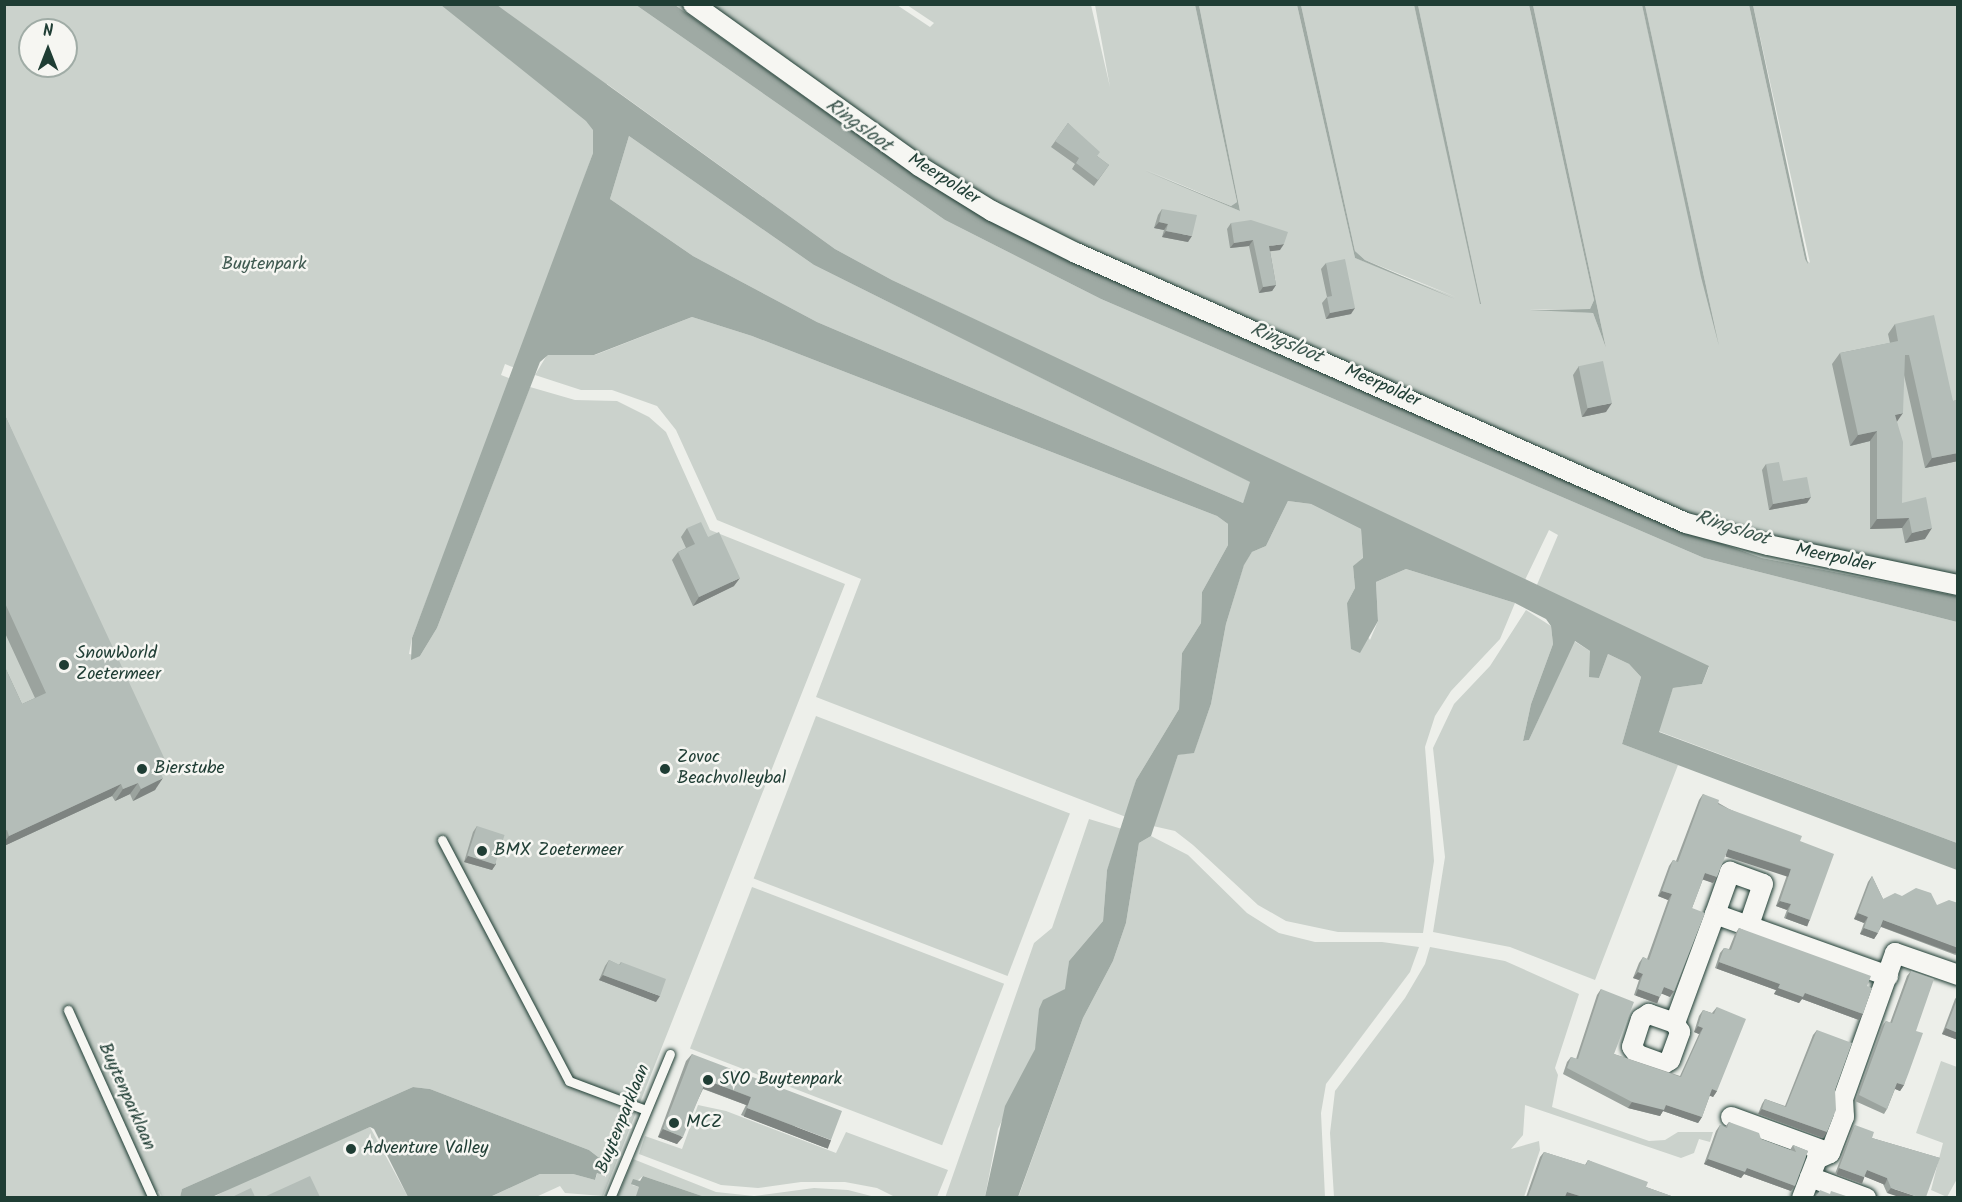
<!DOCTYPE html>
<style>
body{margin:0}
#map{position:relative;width:1962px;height:1202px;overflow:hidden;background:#edefea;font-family:Kalam,sans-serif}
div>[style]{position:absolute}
.green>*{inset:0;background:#cbd2cc;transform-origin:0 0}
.water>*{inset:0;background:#9faaa4}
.roads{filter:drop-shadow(0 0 2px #1f3d34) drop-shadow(0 0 2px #1f3d34)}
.lane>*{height:9px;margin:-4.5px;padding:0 4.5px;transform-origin:4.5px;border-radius:4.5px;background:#f6f6f2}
.street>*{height:20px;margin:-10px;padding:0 10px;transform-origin:10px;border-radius:10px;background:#f6f6f2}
.wall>*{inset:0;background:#9ba39e}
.shaded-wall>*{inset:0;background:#7e8481;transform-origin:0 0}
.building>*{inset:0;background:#b4bdb8;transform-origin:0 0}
.dots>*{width:16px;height:16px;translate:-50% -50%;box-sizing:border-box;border:3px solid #f6f6f2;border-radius:50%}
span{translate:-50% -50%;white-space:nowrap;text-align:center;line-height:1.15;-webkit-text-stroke:5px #f6f6f2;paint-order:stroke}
.street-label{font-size:18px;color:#1f3d34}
.park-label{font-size:18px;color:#415b52}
.poi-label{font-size:18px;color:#1f3d34}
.left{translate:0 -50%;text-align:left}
.water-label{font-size:20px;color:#3f5850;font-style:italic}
.frame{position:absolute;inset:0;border:6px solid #1f3d34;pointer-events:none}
.north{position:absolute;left:18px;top:18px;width:60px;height:60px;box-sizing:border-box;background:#f6f6f2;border:2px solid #a0aca6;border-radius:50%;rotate:0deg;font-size:16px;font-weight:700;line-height:24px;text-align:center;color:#1f3d34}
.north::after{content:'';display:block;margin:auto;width:21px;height:27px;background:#1f3d34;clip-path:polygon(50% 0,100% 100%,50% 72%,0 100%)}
</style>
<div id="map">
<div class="green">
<i style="clip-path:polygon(evenodd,4px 5px,636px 5px,945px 220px,1101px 299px,1704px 558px,1957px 622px,1957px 843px,1658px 731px,1673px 688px,1702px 684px,1709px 667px,1536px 587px,1558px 535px,1549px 530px,1524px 582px,892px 280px,835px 249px,607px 84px,593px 130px,593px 153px,581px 187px,515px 368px,505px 364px,501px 375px,511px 379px,412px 638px,409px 654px,420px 656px,437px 628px,530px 387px,575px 400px,617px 401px,649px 417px,666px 432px,710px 530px,845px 584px,603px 1196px,565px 1193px,560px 1186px,536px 1197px,490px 1197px,540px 1174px,573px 1174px,595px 1180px,602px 1160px,589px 1150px,430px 1089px,413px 1087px,182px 1189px,180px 1197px,162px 1197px,159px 1191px,145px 1198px,5px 1197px,4px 5px,30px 30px,66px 30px,66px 66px,30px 66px,30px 30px)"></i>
<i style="clip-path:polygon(675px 5px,897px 5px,930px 27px,934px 23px,907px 5px,1091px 5px,1110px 87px,1095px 5px,1195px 5px,1237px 202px,1231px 206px,1144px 169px,1240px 211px,1199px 5px,1297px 5px,1355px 258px,1456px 297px,1365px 260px,1355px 251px,1301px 5px,1414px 5px,1481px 304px,1418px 5px,1529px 5px,1594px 300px,1590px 309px,1530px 309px,1593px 313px,1606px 348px,1533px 5px,1642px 5px,1719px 346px,1645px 5px,1749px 5px,1805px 259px,1810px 263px,1753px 5px,1957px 5px,1957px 596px,1762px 558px,1660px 521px,1008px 231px,922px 180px)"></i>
<i style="clip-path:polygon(629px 136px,814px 265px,1251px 482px,1243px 503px,817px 322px,693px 256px,610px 199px)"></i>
<i style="clip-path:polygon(692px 317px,752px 336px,1217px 516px,1228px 524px,1228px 545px,1202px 592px,1201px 623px,1182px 653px,1179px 709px,1136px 780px,1126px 817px,816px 697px,861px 579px,717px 520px,676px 430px,657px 406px,612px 390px,581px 390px,535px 375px,547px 355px,595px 355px)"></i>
<i style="clip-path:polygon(1288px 501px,1311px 504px,1361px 529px,1363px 559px,1353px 566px,1355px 588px,1347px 603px,1370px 640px,1378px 621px,1376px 582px,1406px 569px,1515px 603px,1500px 639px,1451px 691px,1435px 716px,1425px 747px,1434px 861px,1423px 933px,1338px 932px,1286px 921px,1258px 905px,1193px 845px,1175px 831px,1153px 826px,1178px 755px,1194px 752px,1211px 704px,1226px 624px,1244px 564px,1252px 552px,1266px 546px)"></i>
<i style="clip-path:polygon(1526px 610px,1551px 626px,1553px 644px,1531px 704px,1523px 741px,1529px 740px,1574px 641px,1590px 651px,1599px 678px,1608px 654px,1629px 664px,1641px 677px,1622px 744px,1678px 765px,1595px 980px,1510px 947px,1433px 932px,1445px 857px,1433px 748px,1454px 704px,1490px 666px)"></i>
<i style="left:816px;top:716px;width:272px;height:174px;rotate:21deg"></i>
<i style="clip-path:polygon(1089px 819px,1122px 829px,1107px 870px,1103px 921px,1069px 961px,1066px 989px,1053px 996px,1035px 1049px,998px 1129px,985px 1197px,945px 1198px,1034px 943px,1052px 928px)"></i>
<i style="clip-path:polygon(1151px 836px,1188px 855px,1247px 913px,1279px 933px,1315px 942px,1382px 942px,1419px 947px,1410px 972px,1326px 1084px,1321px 1113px,1325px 1197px,1018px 1198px,1083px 1018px,1113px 961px,1126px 923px,1139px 843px)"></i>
<i style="left:752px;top:887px;width:270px;height:173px;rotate:21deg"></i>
<i style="clip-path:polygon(1430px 947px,1505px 961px,1579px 994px,1555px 1068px,1558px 1075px,1552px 1107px,1649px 1141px,1665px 1140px,1678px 1132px,1713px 1132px,1710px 1142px,1699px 1139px,1694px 1153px,1681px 1158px,1525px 1105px,1523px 1135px,1511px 1149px,1539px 1141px,1540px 1150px,1524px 1197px,1334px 1197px,1330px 1133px,1335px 1091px,1405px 998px,1425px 964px)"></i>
<i style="clip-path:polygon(1941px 1061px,1957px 1067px,1957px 1179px,1947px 1197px,1931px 1190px,1943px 1143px,1916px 1133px)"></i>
<i style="clip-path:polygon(698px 1105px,726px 1111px,836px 1153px,846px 1132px,948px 1170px,937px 1197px,895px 1197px,877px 1188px,845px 1182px,801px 1182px,758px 1188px,721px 1185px,639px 1154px,645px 1136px,682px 1149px)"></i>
<i style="clip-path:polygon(370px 1127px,408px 1197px,212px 1198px,247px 1179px)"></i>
<i style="clip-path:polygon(633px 1159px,716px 1192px,754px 1196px,814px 1188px,848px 1190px,875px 1197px,705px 1197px,643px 1176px,632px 1185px,639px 1187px,641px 1197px,617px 1198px)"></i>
</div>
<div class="water">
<i style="clip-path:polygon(evenodd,441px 5px,497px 5px,835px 249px,892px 280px,1709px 666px,1702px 684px,1673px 688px,1659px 732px,1957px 843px,1957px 870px,1622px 744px,1641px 677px,1629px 664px,1608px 654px,1599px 678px,1589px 677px,1590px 651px,1575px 641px,1529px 740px,1523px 741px,1531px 704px,1553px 644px,1551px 626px,1546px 619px,1515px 603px,1406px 569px,1376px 582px,1378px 621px,1360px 653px,1351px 649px,1347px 603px,1355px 588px,1353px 566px,1363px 558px,1361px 529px,1311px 504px,1288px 501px,1266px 546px,1252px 552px,1244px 565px,1226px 624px,1211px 704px,1194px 753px,1178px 755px,1151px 836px,1139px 843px,1126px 923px,1113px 961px,1083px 1018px,1018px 1197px,985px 1197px,1005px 1106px,1035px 1049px,1039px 1009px,1043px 1000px,1065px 989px,1069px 961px,1103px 921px,1107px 870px,1136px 780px,1179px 709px,1182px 653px,1201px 623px,1202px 592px,1228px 545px,1228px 524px,1217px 516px,752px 336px,692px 317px,594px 355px,548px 355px,540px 362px,437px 628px,420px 656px,411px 660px,412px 638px,593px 153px,593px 130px,586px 121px,441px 5px,629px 136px,814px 265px,1250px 482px,1243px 503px,817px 322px,693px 256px,610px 199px,629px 136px)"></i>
<i style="clip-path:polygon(636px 5px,675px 5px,922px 180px,1008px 231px,1660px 521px,1762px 558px,1957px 596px,1957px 622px,1704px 558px,1101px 299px,945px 220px)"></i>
<i style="clip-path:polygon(1195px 5px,1199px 5px,1240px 211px,1143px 170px,1231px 206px,1237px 202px)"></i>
<i style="clip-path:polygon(1297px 5px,1301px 5px,1355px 251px,1365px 260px,1455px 299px,1355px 258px)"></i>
<i style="clip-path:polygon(1414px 5px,1418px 5px,1481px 304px,1480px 304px)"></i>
<i style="clip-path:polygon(1529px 5px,1533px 5px,1606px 348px,1593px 313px,1530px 310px,1590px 309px,1594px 300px)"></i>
<i style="clip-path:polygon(1642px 5px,1645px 5px,1719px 346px,1701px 277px)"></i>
<i style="clip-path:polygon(1749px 5px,1753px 5px,1808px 264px,1805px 259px)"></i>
<i style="clip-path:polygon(413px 1087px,430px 1089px,589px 1150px,602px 1160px,600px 1166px,606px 1169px,604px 1175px,597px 1173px,595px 1180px,573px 1174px,540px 1174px,490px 1197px,408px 1197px,374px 1129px,370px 1127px,212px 1197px,180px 1197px,182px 1189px)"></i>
<i style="clip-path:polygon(643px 1176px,705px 1197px,641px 1197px,636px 1196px,639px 1187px,631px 1184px,633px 1179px,640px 1181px)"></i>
</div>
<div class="roads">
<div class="lane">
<i style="left:442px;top:840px;width:272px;rotate:62.2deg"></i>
<i style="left:569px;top:1081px;width:82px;rotate:20.6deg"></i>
<i style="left:68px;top:1010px;width:206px;rotate:65.7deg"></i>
<i style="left:610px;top:1198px;width:156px;rotate:-67.4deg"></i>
</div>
<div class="street">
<i style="left:693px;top:4px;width:278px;rotate:35.6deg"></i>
<i style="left:919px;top:166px;width:86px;rotate:31.7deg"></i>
<i style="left:992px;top:211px;width:94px;rotate:26.6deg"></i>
<i style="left:1076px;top:253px;width:667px;rotate:23.88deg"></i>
<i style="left:1686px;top:523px;width:85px;rotate:15deg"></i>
<i style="left:1768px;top:545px;width:194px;rotate:11.9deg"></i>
<i style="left:1715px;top:914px;width:45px;rotate:-70.3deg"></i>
<i style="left:1730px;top:872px;width:35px;rotate:20deg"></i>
<i style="left:1763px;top:884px;width:43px;rotate:108.9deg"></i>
<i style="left:1675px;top:1023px;width:28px;rotate:-161deg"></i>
<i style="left:1649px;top:1014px;width:9px;rotate:148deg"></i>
<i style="left:1641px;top:1019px;width:29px;rotate:108deg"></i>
<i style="left:1632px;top:1047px;width:10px;rotate:53deg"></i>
<i style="left:1638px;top:1055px;width:27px;rotate:20deg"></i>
<i style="left:1663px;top:1064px;width:8px;rotate:-30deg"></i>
<i style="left:1670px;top:1060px;width:30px;rotate:-70deg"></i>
<i style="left:1680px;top:1032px;width:10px;rotate:-119deg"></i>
<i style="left:1675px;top:1023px;width:116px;rotate:-69.8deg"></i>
<i style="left:1715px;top:914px;width:184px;rotate:19.7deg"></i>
<i style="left:1731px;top:1117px;width:105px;rotate:20deg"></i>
<i style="left:1810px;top:1177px;width:60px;rotate:20.6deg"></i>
<i style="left:1802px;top:1198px;width:42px;rotate:-69deg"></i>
<i style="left:1817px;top:1159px;width:14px;rotate:-25deg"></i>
<i style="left:1830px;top:1153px;width:39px;rotate:-69deg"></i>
<i style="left:1844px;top:1117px;width:18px;rotate:-93deg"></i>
<i style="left:1843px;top:1099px;width:155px;rotate:-70.4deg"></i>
<i style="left:1895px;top:953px;width:67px;rotate:19.2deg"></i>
</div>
</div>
<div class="wall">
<i style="clip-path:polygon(1068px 123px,1097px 156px,1109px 165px,1094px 186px,1072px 169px,1075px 164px,1051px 147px)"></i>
<i style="clip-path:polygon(1162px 209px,1188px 242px,1162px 237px,1164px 230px,1154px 228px,1158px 215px)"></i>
<i style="clip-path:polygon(1231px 223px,1280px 250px,1270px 251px,1276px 285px,1272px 291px,1259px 293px,1249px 246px,1230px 248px,1227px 229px)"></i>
<i style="clip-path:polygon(1326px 263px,1351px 314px,1326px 319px,1322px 303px,1327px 297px,1321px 269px)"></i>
<i style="clip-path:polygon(1895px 324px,1953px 401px,1958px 400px,1958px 461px,1925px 468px,1904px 375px,1897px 422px,1902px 503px,1925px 539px,1905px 543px,1902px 528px,1870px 529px,1870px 441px,1850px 446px,1832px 364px,1840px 353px,1890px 343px,1888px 334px)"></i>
<i style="clip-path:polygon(1579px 366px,1606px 412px,1582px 417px,1573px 375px)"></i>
<i style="clip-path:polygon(4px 413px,161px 773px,155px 790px,133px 801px,130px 794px,115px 801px,112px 796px,4px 846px,4px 665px,22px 704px,35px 698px,4px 631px)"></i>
<i style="clip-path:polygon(1766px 464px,1783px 481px,1807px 503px,1769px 510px,1762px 470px)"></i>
<i style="clip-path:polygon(687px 528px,708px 537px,734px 586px,693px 606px,672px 560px,678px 552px,686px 548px,681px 537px)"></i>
<i style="clip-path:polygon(1703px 794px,1729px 809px,1800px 841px,1810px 920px,1806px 926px,1784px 918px,1787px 910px,1776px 906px,1787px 875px,1725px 855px,1713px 883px,1703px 879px,1692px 908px,1670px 997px,1662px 993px,1656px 1003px,1634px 995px,1639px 980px,1633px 978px,1639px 963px,1643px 957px,1647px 959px,1668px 900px,1658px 896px,1669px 866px,1673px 860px,1676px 861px,1699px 800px)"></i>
<i style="clip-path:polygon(477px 826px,496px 864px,492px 870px,464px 862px,473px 832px)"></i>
<i style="clip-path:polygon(1872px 876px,1883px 899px,1958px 956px,1881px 927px,1874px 939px,1860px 934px,1864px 923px,1854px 919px,1868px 882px)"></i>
<i style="clip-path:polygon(1739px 928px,1867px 986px,1859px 1020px,1802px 999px,1799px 1003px,1774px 994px,1776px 990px,1715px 968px,1720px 953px,1724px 948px,1729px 949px,1735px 934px)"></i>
<i style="clip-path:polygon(609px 960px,619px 965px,621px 962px,656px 1002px,599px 980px,605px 966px)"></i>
<i style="clip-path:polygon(1911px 971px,1916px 1031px,1904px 1085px,1900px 1091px,1895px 1089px,1887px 1109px,1884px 1114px,1855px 1101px,1882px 1026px,1886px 1021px,1890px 1023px,1907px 976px)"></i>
<i style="clip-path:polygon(1601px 989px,1614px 1054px,1680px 1076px,1699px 1034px,1694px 1032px,1699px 1016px,1703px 1010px,1712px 1013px,1717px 1007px,1717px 1091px,1713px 1097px,1710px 1095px,1702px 1117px,1698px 1123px,1663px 1111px,1660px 1116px,1628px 1108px,1563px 1074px,1567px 1062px,1571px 1057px,1576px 1059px,1597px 995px)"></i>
<i style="clip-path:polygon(1958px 995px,1958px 1040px,1942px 1034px,1955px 999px)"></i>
<i style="clip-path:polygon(1817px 1030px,1835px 1090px,1823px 1138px,1758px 1114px,1762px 1104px,1765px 1099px,1785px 1106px,1813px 1035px)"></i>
<i style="clip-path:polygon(692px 1054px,826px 1148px,741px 1115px,746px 1105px,703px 1089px,677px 1144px,658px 1137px,686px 1061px)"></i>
<i style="clip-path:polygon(1729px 1122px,1761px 1139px,1790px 1150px,1793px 1145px,1808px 1151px,1791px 1191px,1744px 1174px,1741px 1178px,1704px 1164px,1716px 1131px,1720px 1125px,1725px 1127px)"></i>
<i style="clip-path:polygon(1855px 1125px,1872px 1138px,1940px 1158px,1887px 1193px,1883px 1184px,1864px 1176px,1860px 1183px,1835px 1174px,1851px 1131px)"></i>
<i style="clip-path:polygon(1544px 1152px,1585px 1165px,1588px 1160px,1646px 1187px,1674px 1197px,1526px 1197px,1540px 1157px)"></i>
</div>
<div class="shaded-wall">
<i style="clip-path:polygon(1159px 222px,1168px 224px,1164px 230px,1154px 228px)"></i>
<i style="clip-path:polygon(1166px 231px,1192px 236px,1188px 242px,1162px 237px)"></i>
<i style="clip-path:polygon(1253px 240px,1249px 246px,1230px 248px,1234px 243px)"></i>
<i style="clip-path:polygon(1284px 244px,1280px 250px,1265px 252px,1269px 246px)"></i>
<i style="clip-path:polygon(1276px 285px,1272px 291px,1259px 293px,1263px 287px)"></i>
<i style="clip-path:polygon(1355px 308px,1351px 314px,1326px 319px,1330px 313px)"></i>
<i style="clip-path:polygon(1612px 403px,1606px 412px,1582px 417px,1588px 408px)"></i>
<i style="clip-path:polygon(1903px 413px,1896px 423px,1895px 415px)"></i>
<i style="clip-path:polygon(1877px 431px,1870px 441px,1850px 446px,1858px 435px)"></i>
<i style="clip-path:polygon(1958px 453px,1958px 461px,1925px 468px,1932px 458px)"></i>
<i style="clip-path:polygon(1811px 497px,1807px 503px,1769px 510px,1773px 504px)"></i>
<i style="clip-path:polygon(1909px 518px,1902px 528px,1870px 529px,1877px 519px)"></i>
<i style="clip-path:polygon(1932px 528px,1925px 539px,1905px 543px,1912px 533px)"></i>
<i style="clip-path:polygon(740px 578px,734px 586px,693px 606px,699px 597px)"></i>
<i style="clip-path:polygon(167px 764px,159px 775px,158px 768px)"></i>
<i style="clip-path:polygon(163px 778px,155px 790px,133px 801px,141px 789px)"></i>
<i style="clip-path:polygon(138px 783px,130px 794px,115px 801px,123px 789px)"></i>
<i style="clip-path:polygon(121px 784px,112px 796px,4px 846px,4px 842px,9px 836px)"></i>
<i style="left:1728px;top:849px;width:66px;height:8px;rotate:18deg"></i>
<i style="clip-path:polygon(468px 856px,496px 864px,492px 870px,464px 862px)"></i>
<i style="clip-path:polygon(1705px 873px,1717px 877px,1713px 883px,1701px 879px)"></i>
<i style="clip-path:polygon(1662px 891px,1672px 894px,1668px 900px,1658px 896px)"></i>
<i style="clip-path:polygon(1780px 901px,1791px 904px,1787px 910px,1776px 906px)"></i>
<i style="left:1788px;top:912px;width:23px;height:7px;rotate:20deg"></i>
<i style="clip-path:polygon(1858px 913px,1868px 917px,1864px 923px,1854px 919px)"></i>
<i style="left:1883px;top:920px;width:80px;height:7px;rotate:20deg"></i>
<i style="clip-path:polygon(1864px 928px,1878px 933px,1874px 939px,1860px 934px)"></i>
<i style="left:1719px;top:962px;width:65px;height:7px;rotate:20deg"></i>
<i style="clip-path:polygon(1638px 972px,1643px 974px,1639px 980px,1633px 978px)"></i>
<i style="clip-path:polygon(603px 975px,660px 996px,656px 1002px,599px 980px)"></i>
<i style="clip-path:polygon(1664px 987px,1674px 991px,1670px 997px,1660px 993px)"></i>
<i style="clip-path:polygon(1778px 988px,1805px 993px,1863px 1014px,1859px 1020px,1802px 999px,1799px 1003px,1774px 994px)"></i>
<i style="left:1638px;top:989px;width:23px;height:7px;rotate:20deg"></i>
<i style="clip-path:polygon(1698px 1026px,1703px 1028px,1699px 1034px,1694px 1032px)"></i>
<i style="clip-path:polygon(1946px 1028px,1958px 1033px,1958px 1040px,1942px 1034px)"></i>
<i style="left:706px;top:1080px;width:48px;height:9px;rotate:21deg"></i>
<i style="clip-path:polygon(1897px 1083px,1904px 1085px,1900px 1091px,1893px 1088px)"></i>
<i style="clip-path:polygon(1712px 1089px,1717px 1091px,1713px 1097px,1708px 1095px)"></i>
<i style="clip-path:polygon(1632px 1102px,1666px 1105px,1702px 1117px,1698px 1123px,1663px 1111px,1660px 1116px,1628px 1108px)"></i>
<i style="left:747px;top:1108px;width:90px;height:9px;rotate:21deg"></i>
<i style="clip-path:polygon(1762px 1109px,1827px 1132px,1823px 1138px,1758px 1114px)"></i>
<i style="clip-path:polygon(663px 1129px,683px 1137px,677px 1144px,658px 1137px)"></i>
<i style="clip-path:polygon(1708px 1159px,1747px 1168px,1795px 1186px,1791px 1191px,1744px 1174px,1741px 1178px,1704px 1164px)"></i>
<i style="left:1839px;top:1168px;width:27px;height:7px;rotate:20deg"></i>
<i style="left:1867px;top:1170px;width:22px;height:7px;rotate:22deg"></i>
<i style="clip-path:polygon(1891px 1188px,1918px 1197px,1899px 1197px,1887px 1193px)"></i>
<i style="clip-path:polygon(1567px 1192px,1583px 1197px,1563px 1197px)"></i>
</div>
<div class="building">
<i style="clip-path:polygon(1068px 123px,1100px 152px,1097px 156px,1109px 165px,1098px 180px,1076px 163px,1079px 158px,1055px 141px)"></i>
<i style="clip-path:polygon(1162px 209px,1197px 215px,1192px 236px,1166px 231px,1168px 224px,1159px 222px)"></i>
<i style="clip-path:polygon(1251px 220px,1288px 232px,1284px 244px,1269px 246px,1276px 285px,1263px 287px,1253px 240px,1234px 243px,1231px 223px)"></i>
<i style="clip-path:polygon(1345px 259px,1355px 308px,1330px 313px,1327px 297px,1332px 296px,1326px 263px)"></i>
<i style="clip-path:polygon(1934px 315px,1953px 401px,1958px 400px,1958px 453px,1932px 458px,1909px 355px,1905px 355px,1903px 413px,1895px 415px,1903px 442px,1902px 503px,1926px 497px,1932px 528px,1912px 533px,1909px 518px,1877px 519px,1877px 431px,1858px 435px,1840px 353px,1898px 341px,1895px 324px)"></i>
<i style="left:1603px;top:361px;width:43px;height:25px;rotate:78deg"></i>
<i style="clip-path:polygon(4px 413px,167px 764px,158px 768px,163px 778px,141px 789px,138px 783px,123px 789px,121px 784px,9px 836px,7px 830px,4px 831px,4px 665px,22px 704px,46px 693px,4px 601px)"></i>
<i style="clip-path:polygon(1779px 462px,1783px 481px,1807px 477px,1811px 497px,1773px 504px,1766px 464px)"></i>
<i style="clip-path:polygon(701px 522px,708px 537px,719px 532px,740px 578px,699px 597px,678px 552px,695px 544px,687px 528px)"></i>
<i style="clip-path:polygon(1703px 794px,1719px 800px,1718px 804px,1729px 809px,1802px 836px,1800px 841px,1834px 854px,1810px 920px,1788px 912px,1791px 904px,1780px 901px,1791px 869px,1728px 849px,1717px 877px,1705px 873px,1700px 887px,1692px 908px,1705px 913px,1674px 991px,1664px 987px,1660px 997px,1638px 989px,1643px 974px,1638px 972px,1643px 957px,1649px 960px,1672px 894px,1662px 891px,1673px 860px,1678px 862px)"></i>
<i style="left:477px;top:826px;width:29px;height:31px;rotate:18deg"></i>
<i style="clip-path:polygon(1872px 876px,1883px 899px,1895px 893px,1902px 896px,1916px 888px,1931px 893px,1937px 905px,1949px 900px,1958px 903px,1958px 948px,1883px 920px,1878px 933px,1864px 928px,1868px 917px,1858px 913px)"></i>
<i style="clip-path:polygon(1739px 928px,1871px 976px,1867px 986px,1872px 988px,1863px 1014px,1805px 993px,1803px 997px,1778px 988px,1780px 984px,1719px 962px,1724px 948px,1731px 950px)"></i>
<i style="clip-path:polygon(609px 960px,620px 965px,621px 962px,666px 979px,660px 996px,603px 975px)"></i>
<i style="clip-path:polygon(1911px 971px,1934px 979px,1916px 1031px,1923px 1033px,1909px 1072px,1904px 1085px,1897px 1083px,1887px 1109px,1859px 1095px,1886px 1021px,1892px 1023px)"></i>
<i style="clip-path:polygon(1601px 989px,1634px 1002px,1614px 1054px,1681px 1077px,1703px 1028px,1698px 1026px,1703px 1010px,1714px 1014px,1717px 1007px,1746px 1019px,1717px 1091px,1712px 1089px,1702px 1117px,1666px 1105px,1664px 1110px,1632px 1102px,1567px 1068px,1571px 1057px,1578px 1059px)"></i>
<i style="clip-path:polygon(1958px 997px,1958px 1033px,1946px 1028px)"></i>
<i style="clip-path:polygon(1817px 1030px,1852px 1043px,1835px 1090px,1836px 1110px,1827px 1132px,1762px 1109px,1765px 1099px,1786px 1107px)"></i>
<i style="clip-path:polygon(692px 1054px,842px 1111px,831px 1140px,747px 1108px,751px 1097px,706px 1080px,683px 1137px,663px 1129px)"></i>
<i style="clip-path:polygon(1729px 1122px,1759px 1133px,1761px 1139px,1796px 1152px,1793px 1145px,1808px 1151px,1795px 1186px,1747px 1168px,1745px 1172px,1708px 1159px,1720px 1125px,1727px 1128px)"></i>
<i style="clip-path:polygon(1855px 1125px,1874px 1132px,1872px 1138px,1940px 1158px,1926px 1197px,1918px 1197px,1891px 1188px,1887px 1178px,1867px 1170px,1864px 1177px,1839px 1168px)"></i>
<i style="clip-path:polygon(1544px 1152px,1586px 1165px,1588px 1160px,1648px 1182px,1646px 1187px,1674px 1197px,1583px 1197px,1567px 1192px,1565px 1197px,1528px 1197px)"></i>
<i style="clip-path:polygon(310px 1176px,320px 1197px,264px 1197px)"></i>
<i style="clip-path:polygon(251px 1188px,255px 1197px,232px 1197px)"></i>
<i style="clip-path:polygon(1820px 1190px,1830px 1194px,1831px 1191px,1849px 1197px,1816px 1197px)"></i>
</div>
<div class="dots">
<i style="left:64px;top:665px;background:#1f3d34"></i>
<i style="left:142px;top:769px;background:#1f3d34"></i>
<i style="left:665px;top:769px;background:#1f3d34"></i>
<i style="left:482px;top:851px;background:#1f3d34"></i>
<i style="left:708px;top:1080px;background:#1f3d34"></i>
<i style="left:674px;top:1123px;background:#1f3d34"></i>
<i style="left:351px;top:1149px;background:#1f3d34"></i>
</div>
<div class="street-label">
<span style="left:943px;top:180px;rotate:32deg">Meerpolder</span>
<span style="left:1382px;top:387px;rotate:24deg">Meerpolder</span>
<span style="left:1835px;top:559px;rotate:12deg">Meerpolder</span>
<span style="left:126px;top:1097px;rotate:66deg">Buytenparklaan</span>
<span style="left:624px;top:1119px;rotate:-68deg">Buytenparklaan</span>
</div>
<div class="park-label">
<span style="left:264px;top:265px">Buytenpark</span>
</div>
<div class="poi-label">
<span class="left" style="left:76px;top:665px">SnowWorld<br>Zoetermeer</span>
<span class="left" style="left:677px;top:769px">Zovoc<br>Beachvolleybal</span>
<span class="left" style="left:154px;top:769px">Bierstube</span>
<span class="left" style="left:494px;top:851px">BMX Zoetermeer</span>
<span class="left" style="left:720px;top:1080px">SVO Buytenpark</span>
<span class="left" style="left:686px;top:1123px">MCZ</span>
<span class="left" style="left:363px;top:1149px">Adventure Valley</span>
</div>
<div class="water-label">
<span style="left:858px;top:126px;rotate:36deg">Ringsloot</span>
<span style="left:1286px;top:344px;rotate:23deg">Ringsloot</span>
<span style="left:1732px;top:529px;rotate:18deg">Ringsloot</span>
</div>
<div class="frame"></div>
<div class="north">N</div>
</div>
